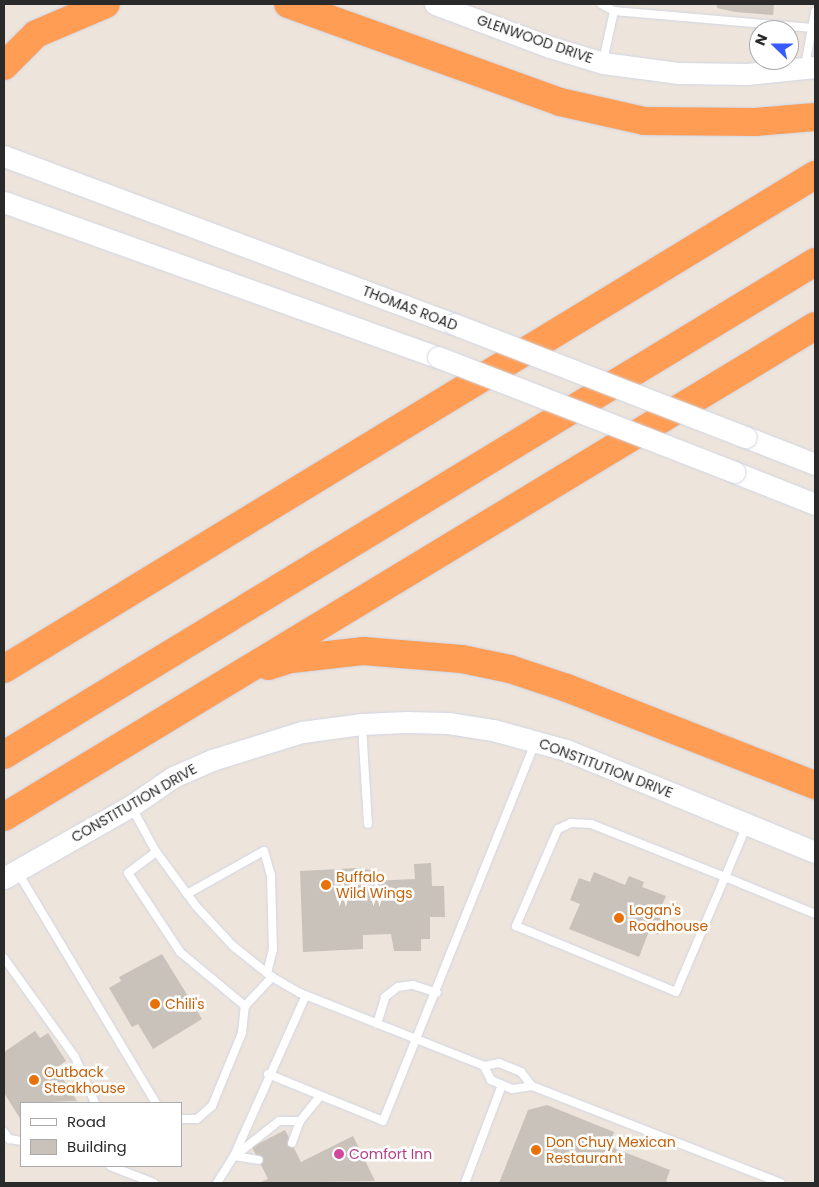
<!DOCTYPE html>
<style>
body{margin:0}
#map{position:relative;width:819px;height:1187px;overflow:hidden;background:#ede5db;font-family:Poppins,sans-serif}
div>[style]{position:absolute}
.building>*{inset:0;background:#c8c2ba}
.roads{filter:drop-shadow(0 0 1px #d0d4e4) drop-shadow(0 0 1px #d0d4e4)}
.lane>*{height:8px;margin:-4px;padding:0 4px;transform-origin:4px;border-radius:4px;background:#fff}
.secondary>*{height:21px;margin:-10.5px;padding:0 10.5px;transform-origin:10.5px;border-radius:10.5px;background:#fff}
.highway>*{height:28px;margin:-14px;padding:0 14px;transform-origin:14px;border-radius:14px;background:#ff9d54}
.bridges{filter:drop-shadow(0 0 1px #d0d4e4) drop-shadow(0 0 1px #d0d4e4)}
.secondary-bridge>*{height:21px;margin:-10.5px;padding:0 10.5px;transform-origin:10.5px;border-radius:10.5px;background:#fff}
.dots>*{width:14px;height:14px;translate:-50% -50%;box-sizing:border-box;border:2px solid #fff;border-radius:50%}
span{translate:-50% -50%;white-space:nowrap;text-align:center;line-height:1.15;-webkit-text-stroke:5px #fff;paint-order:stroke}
.street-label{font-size:14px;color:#2a2a2a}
.food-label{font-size:14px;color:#c56008}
.left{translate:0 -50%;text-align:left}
.hotel-label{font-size:14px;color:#b23c85}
.frame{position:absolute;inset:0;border:5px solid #2a2a2a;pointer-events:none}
.legend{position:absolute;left:20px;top:1102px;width:162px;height:65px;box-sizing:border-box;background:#fff;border:1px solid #aaa;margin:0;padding:6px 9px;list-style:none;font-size:15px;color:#2a2a2a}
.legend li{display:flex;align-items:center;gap:10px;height:25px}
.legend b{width:25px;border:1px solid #aaa}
.north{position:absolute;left:749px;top:20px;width:50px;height:50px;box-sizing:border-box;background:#fff;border:1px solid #aaa;border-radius:50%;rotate:292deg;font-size:14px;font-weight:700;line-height:20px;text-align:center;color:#2a2a2a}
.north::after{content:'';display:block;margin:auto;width:18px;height:22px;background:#365cff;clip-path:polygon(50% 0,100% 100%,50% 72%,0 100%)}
</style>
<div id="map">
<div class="building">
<i style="clip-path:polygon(717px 4px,774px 4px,773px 15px,735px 12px,717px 8px)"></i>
<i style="clip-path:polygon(431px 863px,432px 886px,444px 886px,445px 917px,430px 917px,430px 939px,421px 939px,421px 951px,394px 951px,391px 934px,363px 935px,363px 949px,303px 952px,300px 871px,357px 868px,371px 870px,372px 881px,415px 879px,414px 864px)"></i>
<i style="clip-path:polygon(594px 872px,625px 885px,629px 876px,644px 882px,642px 887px,666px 896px,662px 905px,669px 908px,658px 935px,649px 931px,639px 957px,569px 929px,580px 904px,570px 900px,579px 878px,590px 882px)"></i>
<i style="clip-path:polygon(162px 954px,202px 1019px,153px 1049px,138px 1024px,132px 1027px,109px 988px,121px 981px,119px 977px)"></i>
<i style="clip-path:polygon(35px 1031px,40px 1038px,48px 1033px,66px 1061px,56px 1068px,77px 1101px,21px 1103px,21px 1120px,4px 1093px,4px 1052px)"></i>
<i style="clip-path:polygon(547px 1105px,614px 1132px,609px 1146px,670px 1170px,666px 1181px,671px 1183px,499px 1183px,528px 1110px)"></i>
<i style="clip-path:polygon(285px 1130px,301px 1162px,353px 1136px,375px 1181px,259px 1183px,268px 1179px,252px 1147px)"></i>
</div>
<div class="roads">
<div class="lane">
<i style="left:601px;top:4px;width:15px;rotate:28deg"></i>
<i style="left:614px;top:11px;width:51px;rotate:102.4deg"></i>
<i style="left:614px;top:11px;width:199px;rotate:4.9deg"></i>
<i style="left:805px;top:66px;width:55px;rotate:-79.5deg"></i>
<i style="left:362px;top:726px;width:98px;rotate:86.5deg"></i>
<i style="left:132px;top:808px;width:48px;rotate:61.3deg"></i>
<i style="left:155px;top:850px;width:69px;rotate:53.8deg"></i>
<i style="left:196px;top:906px;width:54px;rotate:47.2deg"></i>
<i style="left:233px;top:946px;width:50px;rotate:38.5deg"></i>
<i style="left:272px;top:977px;width:32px;rotate:30deg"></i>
<i style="left:300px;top:993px;width:198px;rotate:21.6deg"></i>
<i style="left:484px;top:1066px;width:15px;rotate:-11deg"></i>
<i style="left:499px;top:1063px;width:24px;rotate:22deg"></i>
<i style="left:521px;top:1072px;width:18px;rotate:52deg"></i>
<i style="left:532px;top:1086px;width:20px;rotate:171deg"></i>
<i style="left:512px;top:1089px;width:23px;rotate:-157deg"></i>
<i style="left:491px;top:1080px;width:16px;rotate:-117deg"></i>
<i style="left:747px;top:825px;width:56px;rotate:112.9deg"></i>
<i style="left:725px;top:877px;width:144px;rotate:-158.4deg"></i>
<i style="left:591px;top:824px;width:20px;rotate:-177deg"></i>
<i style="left:571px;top:823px;width:14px;rotate:155deg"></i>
<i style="left:558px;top:829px;width:106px;rotate:113.4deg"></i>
<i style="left:516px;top:926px;width:173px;rotate:22.4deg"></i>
<i style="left:676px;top:992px;width:125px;rotate:-66.9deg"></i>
<i style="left:725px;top:877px;width:97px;rotate:22.3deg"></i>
<i style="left:156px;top:852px;width:35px;rotate:143deg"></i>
<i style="left:128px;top:873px;width:95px;rotate:56.6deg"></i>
<i style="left:180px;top:952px;width:85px;rotate:39.7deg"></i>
<i style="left:245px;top:1006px;width:40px;rotate:-47deg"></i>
<i style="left:17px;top:871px;width:270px;rotate:59.1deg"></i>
<i style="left:187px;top:894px;width:88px;rotate:-29.2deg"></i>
<i style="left:264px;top:851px;width:25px;rotate:74deg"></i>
<i style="left:271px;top:875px;width:74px;rotate:88.5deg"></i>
<i style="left:273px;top:949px;width:25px;rotate:104deg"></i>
<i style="left:4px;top:958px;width:122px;rotate:54.4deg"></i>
<i style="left:75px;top:1057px;width:50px;rotate:66.5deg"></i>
<i style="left:377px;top:1024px;width:28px;rotate:-73deg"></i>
<i style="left:385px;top:997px;width:16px;rotate:-38deg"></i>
<i style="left:398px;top:987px;width:15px;rotate:-8deg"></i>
<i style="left:413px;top:985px;width:25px;rotate:18deg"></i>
<i style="left:268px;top:1074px;width:124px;rotate:22.2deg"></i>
<i style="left:383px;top:1121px;width:408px;rotate:-68.1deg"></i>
<i style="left:532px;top:1086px;width:267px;rotate:21.3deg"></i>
<i style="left:181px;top:1119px;width:16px"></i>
<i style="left:197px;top:1119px;width:20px;rotate:-41deg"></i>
<i style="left:212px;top:1106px;width:79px;rotate:-67.7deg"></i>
<i style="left:242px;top:1033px;width:27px;rotate:-84deg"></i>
<i style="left:4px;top:1132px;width:9px;rotate:54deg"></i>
<i style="left:9px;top:1139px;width:12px;rotate:9deg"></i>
<i style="left:292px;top:1143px;width:23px;rotate:-70deg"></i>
<i style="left:300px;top:1121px;width:32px;rotate:-51deg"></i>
<i style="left:236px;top:1155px;width:55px;rotate:-38.3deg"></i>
<i style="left:279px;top:1121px;width:21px"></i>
<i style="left:234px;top:1156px;width:25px;rotate:9deg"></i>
<i style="left:110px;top:1166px;width:47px;rotate:21.1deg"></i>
<i style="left:217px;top:1183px;width:32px;rotate:-58deg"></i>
<i style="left:234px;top:1156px;width:176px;rotate:-65.9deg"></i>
<i style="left:465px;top:1183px;width:105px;rotate:-69.3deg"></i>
</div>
<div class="secondary">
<i style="left:435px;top:4px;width:123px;rotate:20.5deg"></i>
<i style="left:550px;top:47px;width:55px;rotate:16.8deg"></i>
<i style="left:603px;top:63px;width:77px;rotate:7.5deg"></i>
<i style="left:679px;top:73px;width:68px;rotate:0.8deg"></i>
<i style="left:747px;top:74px;width:68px;rotate:-5.9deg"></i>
<i style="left:4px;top:156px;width:480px;rotate:20.5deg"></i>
<i style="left:4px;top:202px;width:461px;rotate:19.7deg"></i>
<i style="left:746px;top:437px;width:74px;rotate:21.4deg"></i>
<i style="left:734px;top:472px;width:87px;rotate:21.6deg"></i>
<i style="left:4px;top:878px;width:146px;rotate:-29.6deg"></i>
<i style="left:131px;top:806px;width:51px;rotate:-34.6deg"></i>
<i style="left:173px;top:777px;width:43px;rotate:-23.6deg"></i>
<i style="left:212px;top:760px;width:94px;rotate:-17.3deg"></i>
<i style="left:302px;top:732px;width:61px;rotate:-7.6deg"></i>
<i style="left:362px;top:724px;width:44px;rotate:-2.6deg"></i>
<i style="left:406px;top:722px;width:42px;rotate:1.4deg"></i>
<i style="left:448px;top:723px;width:46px;rotate:8.8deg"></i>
<i style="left:493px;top:730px;width:76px;rotate:15.3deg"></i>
<i style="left:566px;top:750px;width:269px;rotate:22.3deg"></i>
</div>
<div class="highway">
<i style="left:288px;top:4px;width:289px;rotate:19.8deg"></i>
<i style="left:560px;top:102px;width:86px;rotate:12.7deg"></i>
<i style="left:644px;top:121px;width:111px;rotate:0.5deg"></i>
<i style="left:755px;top:122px;width:60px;rotate:-4.8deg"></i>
<i style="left:4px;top:66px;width:45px;rotate:-45deg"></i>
<i style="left:36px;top:34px;width:76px;rotate:-23.2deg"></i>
<i style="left:268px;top:666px;width:24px;rotate:-17deg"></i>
<i style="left:291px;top:659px;width:72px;rotate:-6.3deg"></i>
<i style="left:363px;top:651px;width:99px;rotate:4.6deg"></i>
<i style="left:462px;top:659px;width:49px;rotate:11.8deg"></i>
<i style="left:510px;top:669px;width:60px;rotate:18.4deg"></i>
<i style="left:567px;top:688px;width:266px;rotate:21.4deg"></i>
<i style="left:4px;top:669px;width:950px;rotate:-31.35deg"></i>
<i style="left:4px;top:755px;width:949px;rotate:-31.3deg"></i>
<i style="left:4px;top:817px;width:948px;rotate:-31.19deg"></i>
</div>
</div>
<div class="bridges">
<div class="secondary-bridge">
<i style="left:454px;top:324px;width:313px;rotate:21.2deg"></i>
<i style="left:438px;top:357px;width:318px;rotate:21.2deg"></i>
</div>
</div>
<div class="dots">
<i style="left:326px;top:885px;background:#e8710a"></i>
<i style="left:619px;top:918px;background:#e8710a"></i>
<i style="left:155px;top:1004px;background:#e8710a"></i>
<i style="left:34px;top:1080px;background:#e8710a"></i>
<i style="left:536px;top:1150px;background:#e8710a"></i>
<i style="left:339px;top:1154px;background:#d1479c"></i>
</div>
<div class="street-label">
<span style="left:535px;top:39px;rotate:19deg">GLENWOOD DRIVE</span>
<span style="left:410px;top:308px;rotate:21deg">THOMAS ROAD</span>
<span style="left:606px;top:768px;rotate:21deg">CONSTITUTION DRIVE</span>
<span style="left:134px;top:803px;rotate:-30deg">CONSTITUTION DRIVE</span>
</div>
<div class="food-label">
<span class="left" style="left:336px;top:885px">Buffalo<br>Wild Wings</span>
<span class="left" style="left:629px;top:918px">Logan's<br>Roadhouse</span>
<span class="left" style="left:165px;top:1004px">Chili's</span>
<span class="left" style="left:44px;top:1080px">Outback<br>Steakhouse</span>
<span class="left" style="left:546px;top:1150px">Don Chuy Mexican<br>Restaurant</span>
</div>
<div class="hotel-label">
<span class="left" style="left:349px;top:1154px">Comfort Inn</span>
</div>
<div class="frame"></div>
<ul class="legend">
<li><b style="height:6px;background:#fff"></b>Road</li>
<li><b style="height:14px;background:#c8c2ba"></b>Building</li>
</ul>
<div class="north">N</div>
</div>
